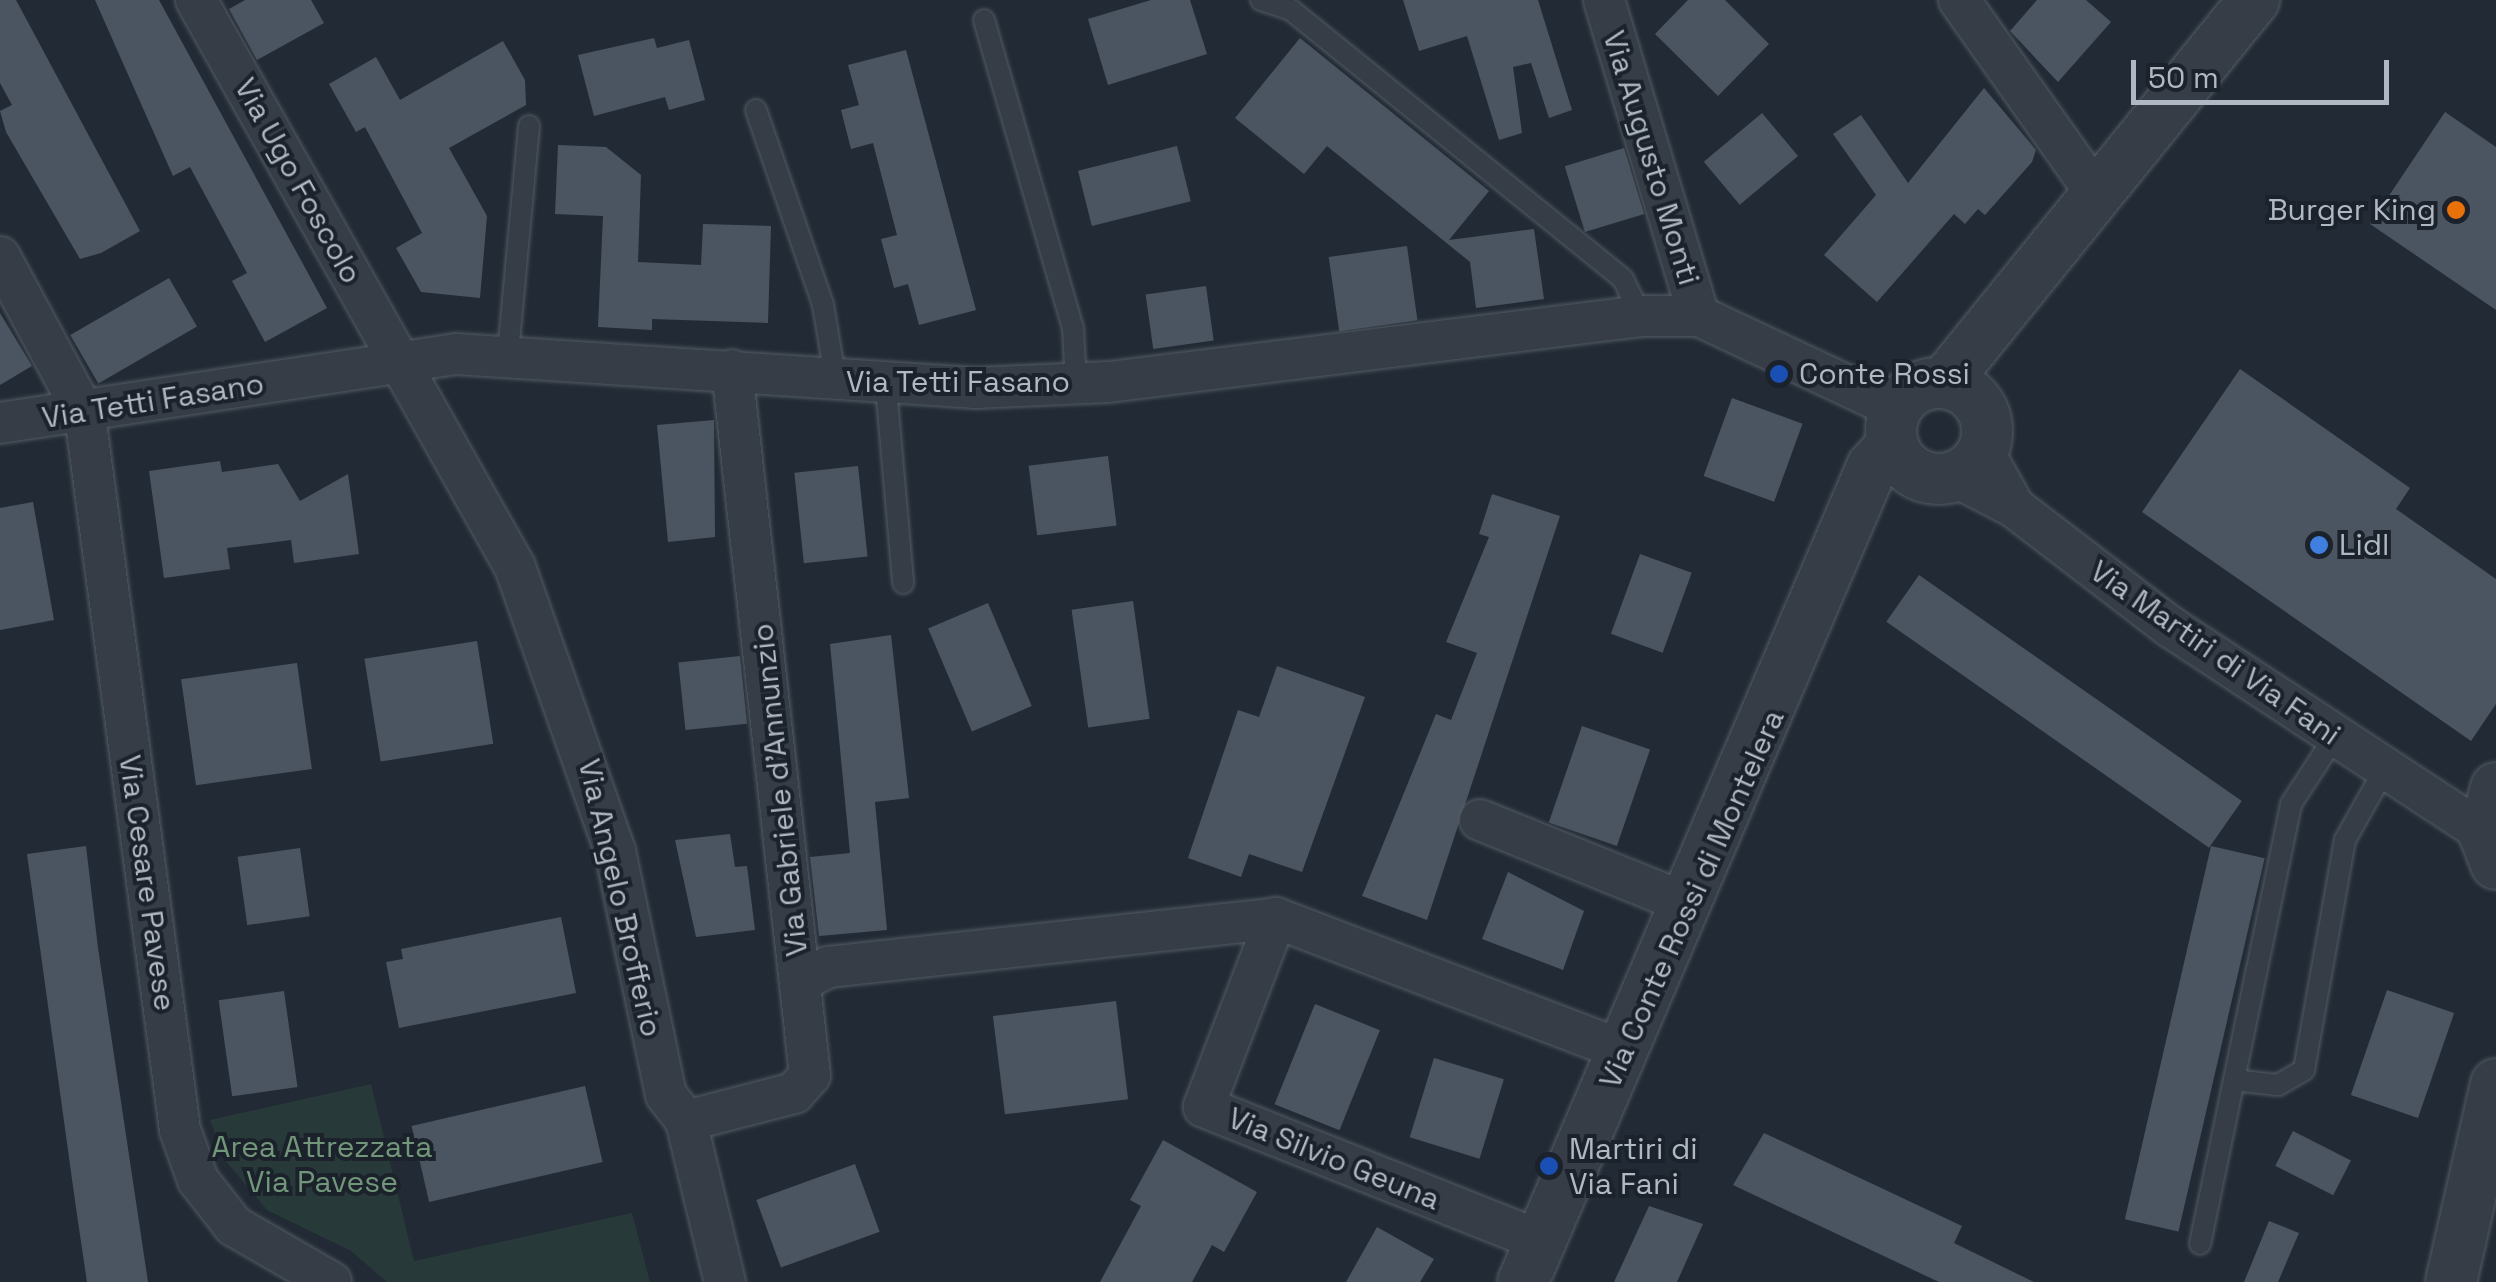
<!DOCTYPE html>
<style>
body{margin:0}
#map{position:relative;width:2496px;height:1282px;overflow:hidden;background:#222b35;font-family:"Space Grotesk",sans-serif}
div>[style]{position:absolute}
.green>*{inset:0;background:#273938}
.building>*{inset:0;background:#4b5561;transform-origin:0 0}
.roads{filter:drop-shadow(0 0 2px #535b64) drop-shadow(0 0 2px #535b64)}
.service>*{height:20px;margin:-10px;padding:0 10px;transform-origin:10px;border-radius:10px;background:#363d46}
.minor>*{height:40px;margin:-20px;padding:0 20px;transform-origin:20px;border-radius:20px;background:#363d46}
.tertiary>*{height:50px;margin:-25px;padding:0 25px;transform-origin:25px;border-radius:25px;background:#363d46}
.tertiary>.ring{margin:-25px;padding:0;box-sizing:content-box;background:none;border:50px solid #363d46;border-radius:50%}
.dots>*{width:28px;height:28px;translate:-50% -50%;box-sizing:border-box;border:5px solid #1b222b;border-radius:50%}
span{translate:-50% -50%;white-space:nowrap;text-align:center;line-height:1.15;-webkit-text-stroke:8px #1b222b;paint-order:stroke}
.street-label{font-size:30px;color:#b0b8c3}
.poi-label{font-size:30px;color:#b0b8c3}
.right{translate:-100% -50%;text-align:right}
.left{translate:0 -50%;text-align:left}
.park-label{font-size:30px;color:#719679}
.scale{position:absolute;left:2131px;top:60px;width:258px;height:45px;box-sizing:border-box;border:5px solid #b0b8c3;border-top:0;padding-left:12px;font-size:30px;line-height:35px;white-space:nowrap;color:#b0b8c3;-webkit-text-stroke:8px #1b222b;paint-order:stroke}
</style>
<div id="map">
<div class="green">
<i style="clip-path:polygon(371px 1084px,414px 1261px,632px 1213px,650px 1282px,387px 1282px,351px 1251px,267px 1210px,224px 1159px,210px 1120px)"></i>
</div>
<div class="building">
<i style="clip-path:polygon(0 0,16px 0,140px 231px,101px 253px,80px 259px,6px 132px,0 111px,12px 105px,0 83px)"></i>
<i style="clip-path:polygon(95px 0,159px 0,327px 308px,265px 342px,232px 281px,247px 273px,190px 167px,173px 176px)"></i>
<i style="clip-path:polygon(245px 0,311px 0,324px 23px,257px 60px,229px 9px)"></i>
<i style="clip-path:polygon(1151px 0,1190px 0,1207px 54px,1108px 85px,1088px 19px)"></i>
<i style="clip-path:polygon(1403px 0,1538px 0,1572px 110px,1549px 118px,1531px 63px,1513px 67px,1522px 133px,1499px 140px,1467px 36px,1419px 51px)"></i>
<i style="clip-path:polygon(1688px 0,1725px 0,1769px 44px,1718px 96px,1655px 34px)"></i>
<i style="clip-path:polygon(2037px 0,2086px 0,2111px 22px,2058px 82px,2010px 31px)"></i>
<i style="clip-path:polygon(654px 38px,657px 48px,689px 40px,705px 100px,669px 110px,665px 97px,594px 116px,578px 55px)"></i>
<i style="clip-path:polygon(1300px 38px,1489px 191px,1449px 240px,1534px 229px,1544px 299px,1476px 308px,1470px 262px,1327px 146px,1304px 174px,1235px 118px)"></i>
<i style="clip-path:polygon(503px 41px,525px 80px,526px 105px,449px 148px,487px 216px,480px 298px,421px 292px,396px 248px,422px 233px,365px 127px,356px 132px,329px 84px,376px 57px,400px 100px)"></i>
<i style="clip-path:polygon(906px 50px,976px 310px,919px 325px,908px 284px,894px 288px,881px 239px,897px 235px,873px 143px,851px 149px,841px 110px,859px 105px,848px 65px)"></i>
<i style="clip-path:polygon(1984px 88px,2036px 150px,2032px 162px,1985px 215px,1978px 209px,1965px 224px,1954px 214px,1877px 302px,1824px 255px,1876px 195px,1833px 134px,1861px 115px,1908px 183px)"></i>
<i style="clip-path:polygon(2445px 112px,2496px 147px,2496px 310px,2370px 224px)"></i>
<i style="left:1762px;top:113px;width:56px;height:76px;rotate:50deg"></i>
<i style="clip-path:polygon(558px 145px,606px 147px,641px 175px,638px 262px,701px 265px,703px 224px,771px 226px,768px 323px,652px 319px,652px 330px,598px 327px,603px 216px,555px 214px)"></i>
<i style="left:1177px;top:146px;width:57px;height:102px;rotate:76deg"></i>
<i style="left:1624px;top:148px;width:69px;height:62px;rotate:73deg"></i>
<i style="left:1407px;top:246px;width:75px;height:79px;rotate:82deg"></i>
<i style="left:169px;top:278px;width:56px;height:114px;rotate:60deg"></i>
<i style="left:1206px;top:286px;width:55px;height:61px;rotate:82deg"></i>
<i style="clip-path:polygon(0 313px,32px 366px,0 385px)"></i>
<i style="clip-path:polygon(2240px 369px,2410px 488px,2396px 509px,2496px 579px,2496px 704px,2471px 741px,2142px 512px)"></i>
<i style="left:1732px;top:398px;width:75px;height:83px;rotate:20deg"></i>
<i style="clip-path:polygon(714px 420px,715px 537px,668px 542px,657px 425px)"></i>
<i style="left:1108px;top:456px;width:70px;height:80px;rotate:83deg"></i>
<i style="clip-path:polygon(220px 461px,222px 472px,278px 464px,300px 501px,348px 474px,359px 554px,294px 563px,291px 540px,227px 548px,230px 569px,164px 578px,149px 471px)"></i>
<i style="left:858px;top:466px;width:91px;height:64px;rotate:84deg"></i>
<i style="clip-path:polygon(1492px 494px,1560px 516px,1427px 920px,1362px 896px,1436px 714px,1451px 720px,1477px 653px,1446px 642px,1489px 537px,1479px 534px)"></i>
<i style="clip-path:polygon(33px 502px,54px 620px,0 630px,0 508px)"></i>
<i style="left:1640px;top:554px;width:55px;height:85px;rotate:20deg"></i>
<i style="left:1919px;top:575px;width:394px;height:57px;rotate:35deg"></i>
<i style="left:1133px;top:601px;width:119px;height:62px;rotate:82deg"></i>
<i style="left:988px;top:603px;width:112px;height:65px;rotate:67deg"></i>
<i style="clip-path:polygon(891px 635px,909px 798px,875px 802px,887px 930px,819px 936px,810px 857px,850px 853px,830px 644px)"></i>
<i style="left:477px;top:641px;width:104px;height:114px;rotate:81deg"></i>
<i style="left:740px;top:656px;width:68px;height:62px;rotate:84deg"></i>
<i style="left:297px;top:663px;width:107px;height:117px;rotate:82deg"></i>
<i style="clip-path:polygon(1277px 666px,1365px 697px,1302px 872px,1249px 854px,1241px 877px,1188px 858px,1238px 710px,1259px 717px)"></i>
<i style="left:1582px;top:726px;width:72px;height:102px;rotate:19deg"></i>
<i style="clip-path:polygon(730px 834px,735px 867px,747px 866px,755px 930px,696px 937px,675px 840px)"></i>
<i style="clip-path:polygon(86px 846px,98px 948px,148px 1282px,87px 1282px,76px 1208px,27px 854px)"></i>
<i style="left:2211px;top:846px;width:55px;height:383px;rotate:13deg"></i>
<i style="left:300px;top:848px;width:69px;height:63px;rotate:82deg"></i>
<i style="clip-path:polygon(1508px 872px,1584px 911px,1563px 970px,1482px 939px)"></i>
<i style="clip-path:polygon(561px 917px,576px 993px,399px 1028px,386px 962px,403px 959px,401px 949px)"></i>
<i style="left:2387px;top:990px;width:71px;height:111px;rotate:19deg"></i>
<i style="left:284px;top:991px;width:97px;height:66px;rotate:82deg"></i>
<i style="left:1116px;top:1001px;width:99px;height:124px;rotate:83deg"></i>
<i style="left:1315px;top:1004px;width:70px;height:108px;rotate:22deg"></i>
<i style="left:1434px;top:1058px;width:73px;height:83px;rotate:17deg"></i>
<i style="left:585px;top:1086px;width:78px;height:178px;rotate:77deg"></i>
<i style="left:2293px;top:1131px;width:65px;height:39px;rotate:27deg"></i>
<i style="clip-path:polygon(1764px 1133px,1962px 1226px,1954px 1243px,2034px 1282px,1939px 1282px,1733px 1185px)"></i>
<i style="clip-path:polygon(1163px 1140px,1257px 1192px,1224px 1252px,1212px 1245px,1192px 1282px,1100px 1282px,1141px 1206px,1130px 1200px)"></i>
<i style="left:855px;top:1164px;width:72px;height:105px;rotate:70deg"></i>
<i style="clip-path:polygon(1649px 1206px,1703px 1224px,1677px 1282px,1614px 1282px)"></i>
<i style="clip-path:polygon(2269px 1221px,2299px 1233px,2278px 1282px,2244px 1282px)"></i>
<i style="clip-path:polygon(1377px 1227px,1434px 1259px,1420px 1282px,1346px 1282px)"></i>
</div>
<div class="roads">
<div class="service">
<i style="left:1261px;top:0;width:32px;rotate:18deg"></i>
<i style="left:1291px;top:10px;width:427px;rotate:39deg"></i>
<i style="left:1623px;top:279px;width:41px;rotate:64.1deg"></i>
<i style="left:984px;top:20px;width:321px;rotate:73.9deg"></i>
<i style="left:1073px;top:328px;width:55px;rotate:86.9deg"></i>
<i style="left:756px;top:110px;width:206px;rotate:71deg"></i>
<i style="left:823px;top:305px;width:78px;rotate:80.4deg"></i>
<i style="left:508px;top:353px;width:228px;rotate:-84.7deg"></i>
<i style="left:886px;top:387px;width:197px;rotate:85deg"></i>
<i style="left:2234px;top:1080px;width:44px;rotate:6.5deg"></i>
<i style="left:2278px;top:1085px;width:30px;rotate:-30deg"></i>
<i style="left:2304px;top:1070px;width:234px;rotate:-79.9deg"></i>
<i style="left:2345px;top:840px;width:84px;rotate:-60.7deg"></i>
<i style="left:2200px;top:1244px;width:449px;rotate:-78.3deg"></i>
<i style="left:2291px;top:804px;width:79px;rotate:-56.9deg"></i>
</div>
<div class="minor">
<i style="left:196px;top:0;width:651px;rotate:60.64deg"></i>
<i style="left:515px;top:567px;width:301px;rotate:70.6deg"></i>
<i style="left:615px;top:851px;width:249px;rotate:78.2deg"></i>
<i style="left:666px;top:1095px;width:33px;rotate:52deg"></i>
<i style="left:686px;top:1121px;width:166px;rotate:76.4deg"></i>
<i style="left:1604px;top:0;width:330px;rotate:73.3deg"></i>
<i style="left:1959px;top:0;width:234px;rotate:54.7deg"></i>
<i style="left:0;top:257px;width:179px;rotate:61.7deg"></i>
<i style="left:85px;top:415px;width:721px;rotate:82.43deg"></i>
<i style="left:180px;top:1130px;width:53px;rotate:70.2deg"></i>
<i style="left:198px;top:1180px;width:58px;rotate:52deg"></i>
<i style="left:234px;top:1226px;width:112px;rotate:30deg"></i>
<i style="left:0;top:423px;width:461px;rotate:-8.6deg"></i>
<i style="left:456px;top:354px;width:521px;rotate:3.74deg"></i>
<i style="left:976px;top:388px;width:133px;rotate:-2.6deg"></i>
<i style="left:1109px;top:382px;width:536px;rotate:-7.07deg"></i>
<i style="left:1641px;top:316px;width:58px"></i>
<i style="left:1699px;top:316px;width:219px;rotate:25.2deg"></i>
<i style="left:1983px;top:451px;width:64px;rotate:61deg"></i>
<i style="left:1954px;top:476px;width:68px;rotate:27.3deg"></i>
<i style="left:2014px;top:507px;width:195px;rotate:37.5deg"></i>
<i style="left:2169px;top:626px;width:377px;rotate:33.3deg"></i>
<i style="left:1480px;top:820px;width:224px;rotate:22deg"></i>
<i style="left:1276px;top:918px;width:202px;rotate:110.9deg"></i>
<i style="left:1204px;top:1107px;width:363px;rotate:21.7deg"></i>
<i style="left:801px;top:981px;width:30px;rotate:-27deg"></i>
<i style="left:828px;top:967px;width:451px;rotate:-6.2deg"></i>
<i style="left:1276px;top:918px;width:375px;rotate:20.9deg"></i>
<i style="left:686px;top:1121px;width:112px;rotate:-14.5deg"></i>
<i style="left:794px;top:1093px;width:24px;rotate:-48deg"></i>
<i style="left:810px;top:1075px;width:709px;rotate:-96.31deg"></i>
</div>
<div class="tertiary">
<i style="left:1944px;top:383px;width:493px;rotate:-51deg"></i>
<i class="ring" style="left:1891px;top:383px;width:46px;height:46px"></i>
<i style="left:2496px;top:788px;width:47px;rotate:104.9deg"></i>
<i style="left:2484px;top:833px;width:33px;rotate:69deg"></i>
<i style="left:1523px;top:1282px;width:887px;rotate:-66.82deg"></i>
<i style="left:1872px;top:467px;width:31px;rotate:-48deg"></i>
<i style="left:2451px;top:1282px;width:203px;rotate:-77.2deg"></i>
</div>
</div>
<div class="dots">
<i style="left:2456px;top:210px;background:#e8710a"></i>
<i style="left:1779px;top:374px;background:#1a4fb4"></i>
<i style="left:2319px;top:545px;background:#3f7fe0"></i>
<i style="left:1549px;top:1166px;background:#1a4fb4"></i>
</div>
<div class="street-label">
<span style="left:1651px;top:158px;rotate:73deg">Via Augusto Monti</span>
<span style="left:298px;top:181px;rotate:61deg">Via Ugo Foscolo</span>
<span style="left:958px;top:382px">Via Tetti Fasano</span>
<span style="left:153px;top:401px;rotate:-9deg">Via Tetti Fasano</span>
<span style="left:2215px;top:653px;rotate:35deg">Via Martiri di Via Fani</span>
<span style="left:780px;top:790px;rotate:-96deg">Via Gabriele d'Annunzio</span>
<span style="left:147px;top:883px;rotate:82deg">Via Cesare Pavese</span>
<span style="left:620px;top:898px;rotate:77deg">Via Angelo Brofferio</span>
<span style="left:1692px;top:899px;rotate:-66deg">Via Conte Rossi di Montelera</span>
<span style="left:1334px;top:1159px;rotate:22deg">Via Silvio Geuna</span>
</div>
<div class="poi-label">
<span class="right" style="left:2436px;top:210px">Burger King</span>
<span class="left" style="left:1799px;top:374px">Conte Rossi</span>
<span class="left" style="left:2339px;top:545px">Lidl</span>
<span class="left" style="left:1569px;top:1166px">Martiri di<br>Via Fani</span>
</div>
<div class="park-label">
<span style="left:322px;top:1164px">Area Attrezzata<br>Via Pavese</span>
</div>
<div class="scale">50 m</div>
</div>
